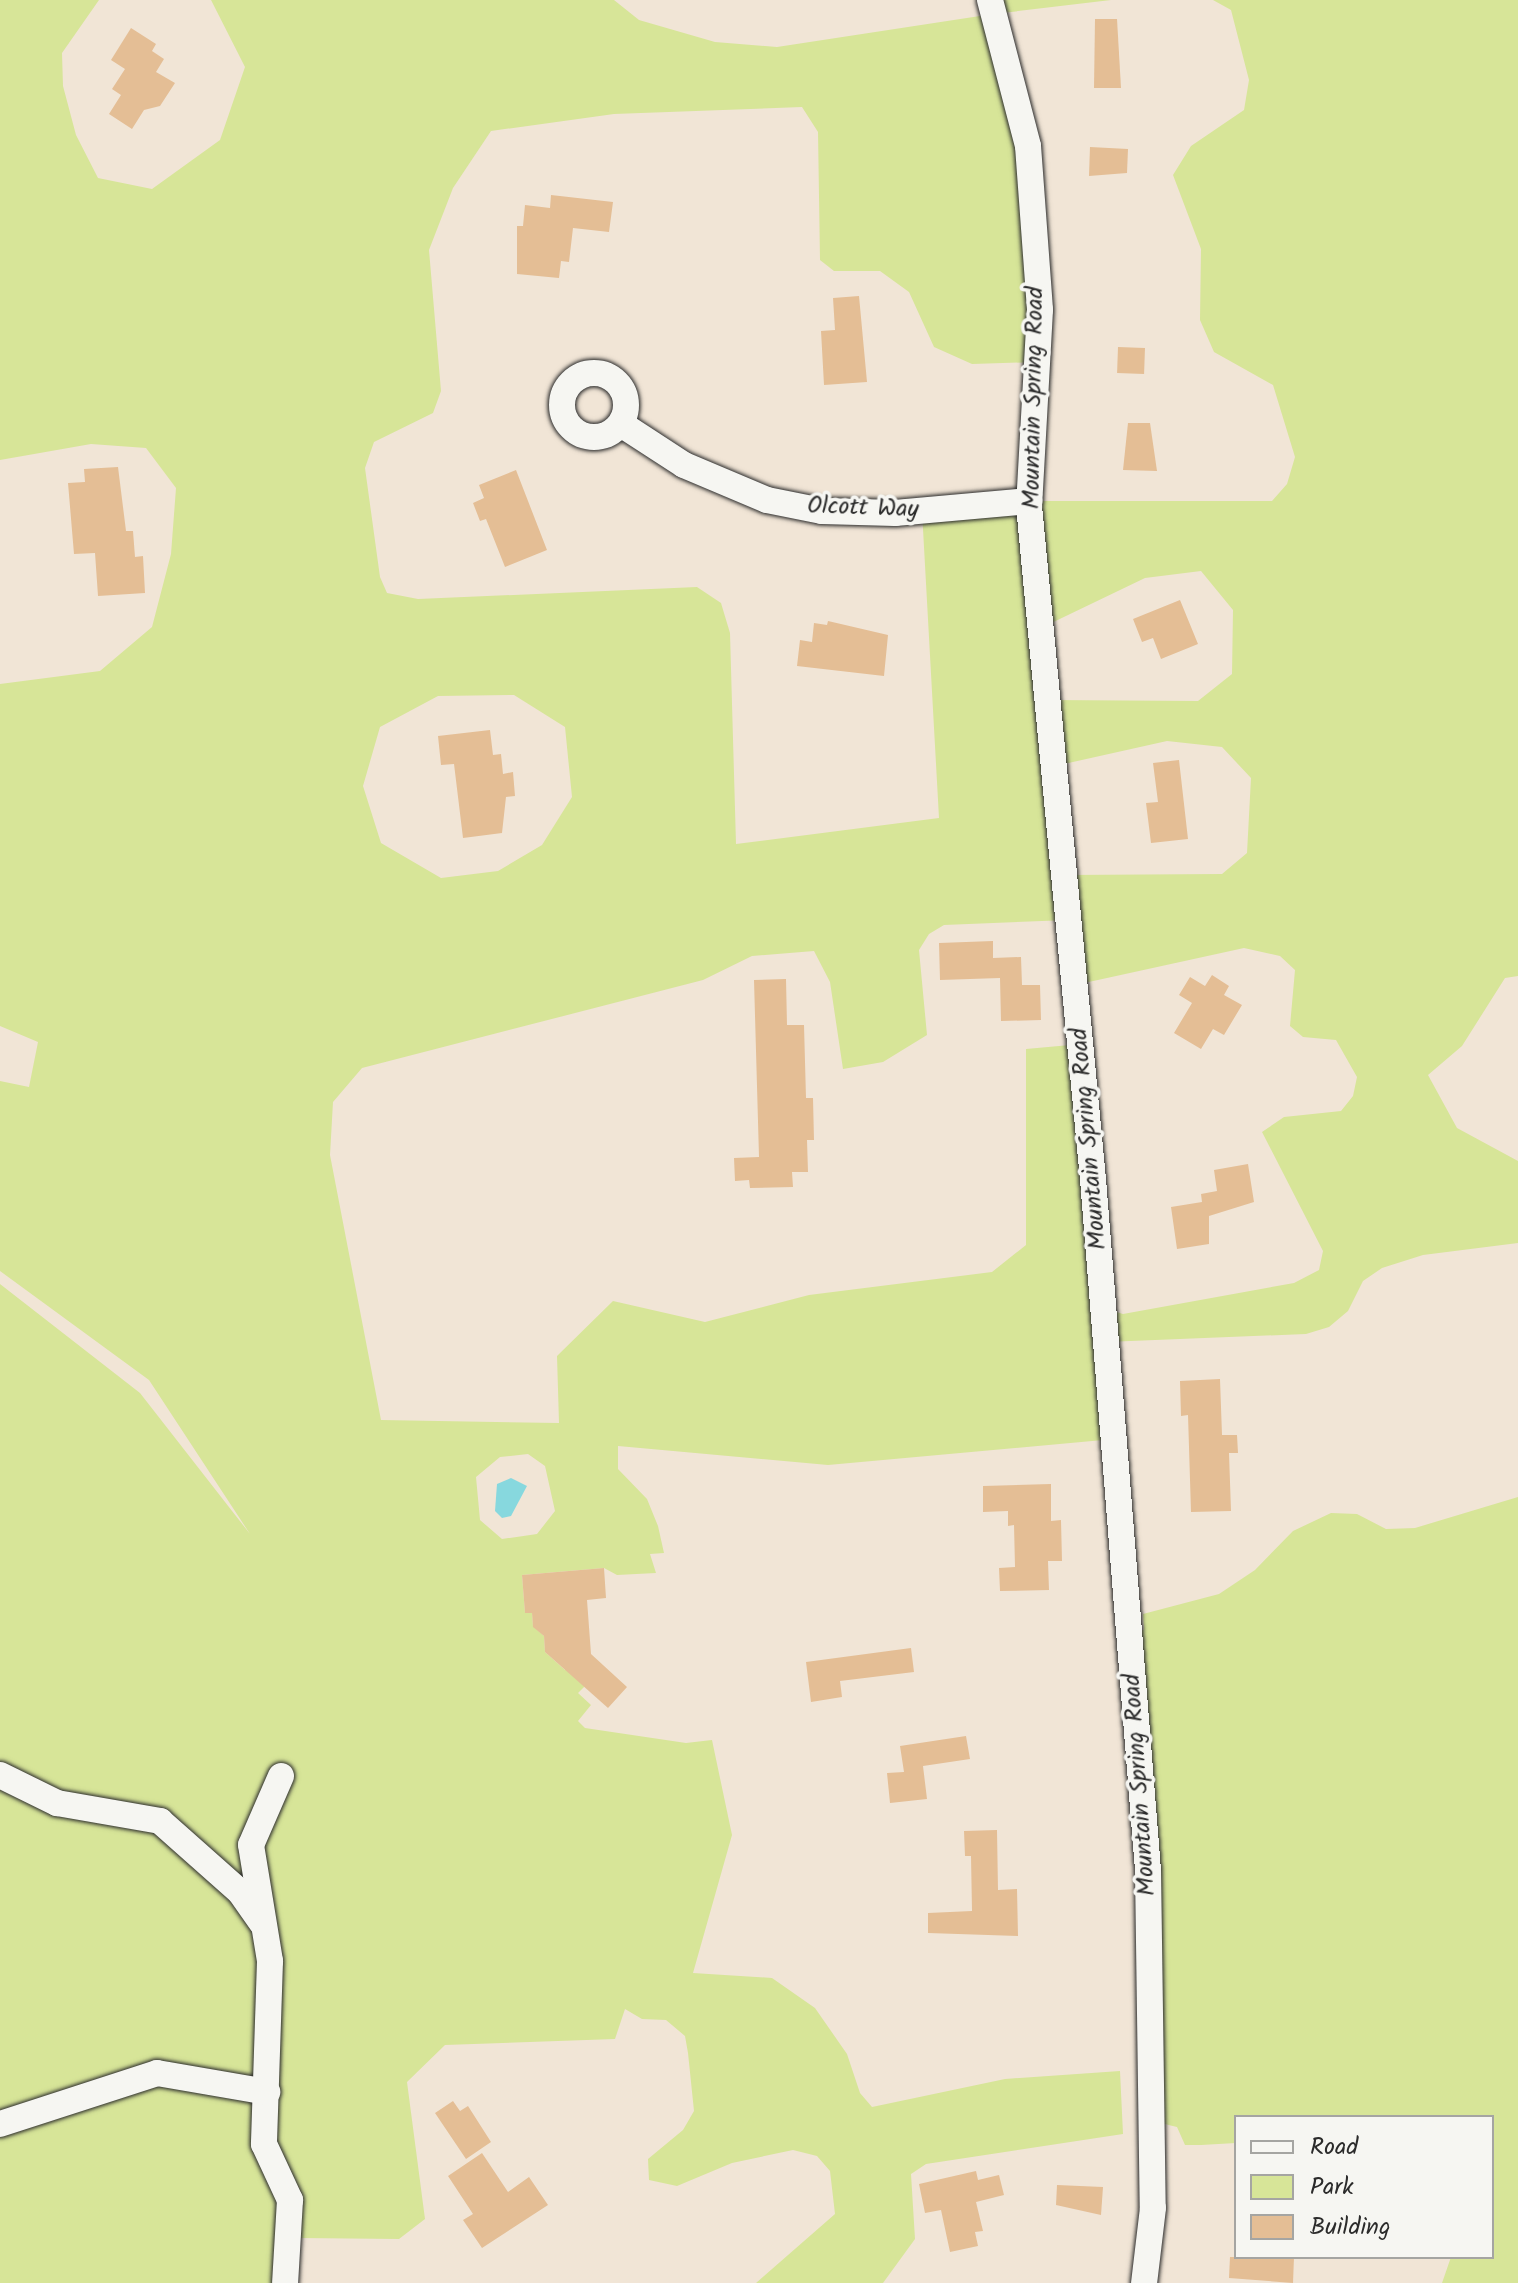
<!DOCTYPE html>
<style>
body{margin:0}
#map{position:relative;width:1518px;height:2283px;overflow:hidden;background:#f1e5d6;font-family:Kalam,sans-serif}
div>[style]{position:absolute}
.green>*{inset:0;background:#d7e598}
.water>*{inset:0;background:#87d8de}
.building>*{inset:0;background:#e4be95;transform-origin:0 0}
.roads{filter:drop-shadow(0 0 2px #2b2b2b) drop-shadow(0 0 2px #2b2b2b)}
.minor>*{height:26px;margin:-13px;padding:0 13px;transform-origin:13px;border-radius:13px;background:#f6f6f2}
.minor>.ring{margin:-13px;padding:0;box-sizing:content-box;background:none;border:26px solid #f6f6f2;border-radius:50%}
span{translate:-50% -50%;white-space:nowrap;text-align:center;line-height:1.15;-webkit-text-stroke:7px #f6f6f2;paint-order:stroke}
.street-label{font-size:24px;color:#2b2b2b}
.legend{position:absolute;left:1234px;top:2115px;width:260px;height:144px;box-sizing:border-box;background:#f6f6f2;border:2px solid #a5a5a2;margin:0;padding:10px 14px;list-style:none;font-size:24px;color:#2b2b2b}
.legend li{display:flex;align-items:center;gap:16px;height:40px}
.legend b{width:40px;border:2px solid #a5a5a2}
</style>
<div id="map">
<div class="green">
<i style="clip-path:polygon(evenodd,0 0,99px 0,62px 53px,63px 86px,76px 135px,98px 178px,152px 189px,220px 140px,245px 67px,211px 0,614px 0,639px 20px,715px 42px,777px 47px,993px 14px,990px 0,1111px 0,994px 14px,1028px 146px,1038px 362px,972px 364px,934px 347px,909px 292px,880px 271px,834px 271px,820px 260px,818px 132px,802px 107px,614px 114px,491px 131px,453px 188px,429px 250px,441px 391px,433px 413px,374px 442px,365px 468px,380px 577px,387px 593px,418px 599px,697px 587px,721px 603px,730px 633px,736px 844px,939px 818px,922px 511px,1029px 501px,1272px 501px,1287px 484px,1295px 457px,1273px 385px,1214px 352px,1200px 320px,1201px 249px,1173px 175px,1191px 146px,1244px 110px,1249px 80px,1231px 10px,1213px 0,1518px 0,1518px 976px,1505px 978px,1462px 1046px,1428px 1075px,1457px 1128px,1518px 1161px,1518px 1243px,1423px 1255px,1382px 1268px,1363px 1281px,1348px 1311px,1329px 1327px,1306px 1334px,1106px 1342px,1114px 1439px,828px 1465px,618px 1446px,618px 1469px,647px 1499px,658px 1526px,664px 1553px,650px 1554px,656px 1573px,617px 1575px,604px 1568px,522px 1575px,525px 1613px,532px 1613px,533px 1626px,544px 1636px,545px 1652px,565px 1670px,575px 1660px,585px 1686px,578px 1693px,591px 1705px,578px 1721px,585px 1728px,686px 1743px,712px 1740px,732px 1835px,693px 1973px,772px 1978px,815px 2008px,847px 2054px,860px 2093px,872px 2107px,1005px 2079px,1120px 2071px,1123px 2134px,926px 2164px,911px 2174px,915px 2239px,883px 2283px,756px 2283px,835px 2214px,830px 2171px,817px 2156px,793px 2150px,732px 2163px,677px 2186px,649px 2180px,648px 2159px,683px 2130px,694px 2111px,688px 2053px,685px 2036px,666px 2020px,642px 2019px,625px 2009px,615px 2039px,445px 2045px,407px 2082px,425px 2219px,399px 2239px,298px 2238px,296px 2283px,0 2283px,0 1284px,140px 1393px,250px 1534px,149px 1380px,0 1271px,0 1081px,29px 1087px,38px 1042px,0 1026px,0 684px,100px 671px,152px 627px,171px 554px,176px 488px,146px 448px,91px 444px,0 460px,0 0,1201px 571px,1233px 610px,1232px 674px,1198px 701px,1048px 700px,1041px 628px,1145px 578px,1201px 571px,0 0,514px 695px,565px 727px,572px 797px,542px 845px,498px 871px,441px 878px,381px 843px,363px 786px,380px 727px,438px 696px,514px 695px,0 0,1167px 741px,1222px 747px,1251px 778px,1247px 853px,1222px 874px,1065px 875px,1055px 766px,1167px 741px,0 0,1068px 920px,1075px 985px,1244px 948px,1280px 956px,1295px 970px,1290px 1026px,1303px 1037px,1336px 1040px,1357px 1077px,1353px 1096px,1341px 1111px,1284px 1117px,1262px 1132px,1323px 1251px,1319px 1270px,1294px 1283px,1123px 1314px,1113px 1311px,1081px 1044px,1026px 1049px,1026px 1245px,992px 1272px,809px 1295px,705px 1322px,613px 1301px,557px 1356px,559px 1423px,381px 1420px,330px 1155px,333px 1102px,362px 1068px,703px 980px,752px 956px,814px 951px,830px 982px,843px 1069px,883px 1062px,927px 1035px,919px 950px,929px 934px,944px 925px,1068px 920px,0 0,528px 1454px,545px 1466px,555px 1511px,537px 1534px,502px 1539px,480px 1520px,476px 1477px,500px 1457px,528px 1454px)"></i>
<i style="clip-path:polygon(1518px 1497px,1518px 2283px,1442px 2283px,1451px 2257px,1492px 2257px,1492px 2117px,1236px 2117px,1236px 2143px,1201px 2145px,1185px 2145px,1177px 2127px,1152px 2121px,1129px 1632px,1144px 1630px,1143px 1614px,1219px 1594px,1255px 1570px,1293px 1531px,1331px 1513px,1357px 1514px,1386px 1529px,1415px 1528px)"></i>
</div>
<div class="water">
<i style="clip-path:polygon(511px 1478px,527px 1486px,511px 1516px,502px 1518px,495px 1511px,497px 1484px)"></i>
</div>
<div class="building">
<i style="clip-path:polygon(1095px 19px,1117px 19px,1121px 88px,1094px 88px)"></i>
<i style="clip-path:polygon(131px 28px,156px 44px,152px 51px,164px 59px,156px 72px,175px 83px,160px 106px,144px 110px,132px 129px,109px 114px,121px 95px,112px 89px,125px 69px,111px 60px)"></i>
<i style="clip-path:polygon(1090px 147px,1128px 149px,1127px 173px,1089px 176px)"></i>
<i style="clip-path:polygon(551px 195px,613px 202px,609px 232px,573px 228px,569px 262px,561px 261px,559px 278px,517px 274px,517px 226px,523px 226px,525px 205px,550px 208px)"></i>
<i style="clip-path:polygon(859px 296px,867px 382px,824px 385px,821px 331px,835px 330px,833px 298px)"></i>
<i style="left:1118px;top:347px;width:27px;height:26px;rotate:2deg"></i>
<i style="clip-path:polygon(1128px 423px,1150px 423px,1157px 471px,1123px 470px)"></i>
<i style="clip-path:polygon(118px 467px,126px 531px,133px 531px,135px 557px,143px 556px,145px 593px,98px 596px,95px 553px,74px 554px,68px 483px,85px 482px,84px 469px)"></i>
<i style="clip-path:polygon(516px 470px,547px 550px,505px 567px,486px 519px,480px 521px,473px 503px,484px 498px,479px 485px)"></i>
<i style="clip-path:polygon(1180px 600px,1198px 644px,1161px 659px,1153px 638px,1142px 642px,1133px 619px)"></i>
<i style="clip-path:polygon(828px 621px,888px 635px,884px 676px,797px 666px,800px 640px,812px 642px,814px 623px,827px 625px)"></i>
<i style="clip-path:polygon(490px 730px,493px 755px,501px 754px,503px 774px,513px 772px,515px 796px,506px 797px,502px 833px,463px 838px,454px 764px,441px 765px,438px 736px)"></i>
<i style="clip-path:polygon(1179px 760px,1188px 839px,1151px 843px,1146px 803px,1158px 802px,1153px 763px)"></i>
<i style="clip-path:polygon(993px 941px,993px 958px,1021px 957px,1022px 985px,1040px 985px,1041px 1020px,1001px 1021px,1000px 978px,940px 980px,939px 943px)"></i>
<i style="clip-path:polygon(1212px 975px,1229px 986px,1224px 995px,1242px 1005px,1224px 1035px,1213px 1029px,1201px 1049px,1174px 1033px,1192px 1003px,1179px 995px,1190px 977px,1205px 986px)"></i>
<i style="clip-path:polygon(786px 979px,787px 1025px,804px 1025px,806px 1098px,813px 1098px,814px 1140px,807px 1140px,808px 1172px,792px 1172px,793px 1187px,750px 1188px,749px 1180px,735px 1181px,734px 1158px,759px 1157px,754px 980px)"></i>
<i style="clip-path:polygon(1248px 1164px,1254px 1202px,1209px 1216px,1209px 1244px,1177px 1249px,1171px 1207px,1202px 1202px,1201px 1194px,1217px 1191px,1214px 1170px)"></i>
<i style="clip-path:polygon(1220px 1379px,1222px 1435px,1237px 1435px,1238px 1453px,1229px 1453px,1231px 1511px,1191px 1512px,1188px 1415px,1181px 1416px,1180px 1381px)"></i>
<i style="clip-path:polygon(1051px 1484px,1051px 1521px,1061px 1520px,1062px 1561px,1048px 1561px,1049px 1590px,1000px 1591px,999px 1568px,1015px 1567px,1014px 1525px,1008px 1526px,1008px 1511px,983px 1512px,983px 1486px)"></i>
<i style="clip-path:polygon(604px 1568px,606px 1598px,587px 1600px,591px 1654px,627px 1687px,608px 1708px,545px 1652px,544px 1636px,533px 1627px,532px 1613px,525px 1613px,522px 1575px)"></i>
<i style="clip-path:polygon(911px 1648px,914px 1672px,840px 1681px,842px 1697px,811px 1702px,806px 1662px)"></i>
<i style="clip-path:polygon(966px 1736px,970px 1759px,923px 1766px,927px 1799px,890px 1803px,887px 1773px,904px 1772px,900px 1746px)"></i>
<i style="clip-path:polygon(997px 1830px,998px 1890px,1017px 1889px,1018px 1936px,928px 1933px,928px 1913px,972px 1911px,971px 1856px,965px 1856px,964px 1831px)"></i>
<i style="clip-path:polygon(453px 2101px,460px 2111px,468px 2106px,491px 2142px,466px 2159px,435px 2113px)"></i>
<i style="clip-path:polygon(482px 2153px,508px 2192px,529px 2177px,548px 2205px,482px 2248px,463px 2220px,473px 2214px,448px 2176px)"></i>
<i style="clip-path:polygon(976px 2171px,978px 2180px,999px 2175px,1004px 2195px,976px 2202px,983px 2231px,975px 2232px,978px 2246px,950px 2252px,941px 2210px,925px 2213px,919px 2184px)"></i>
<i style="clip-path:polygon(1057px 2185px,1103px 2187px,1101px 2215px,1056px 2205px)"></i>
<i style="clip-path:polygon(1230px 2257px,1294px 2257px,1293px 2283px,1229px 2278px)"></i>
</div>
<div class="roads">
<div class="minor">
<i style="left:990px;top:0;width:151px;rotate:75.4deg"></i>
<i style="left:1028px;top:146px;width:164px;rotate:85.8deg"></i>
<i style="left:1040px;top:310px;width:196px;rotate:93.2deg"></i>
<i style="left:1029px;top:506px;width:676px;rotate:84.57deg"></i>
<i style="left:1093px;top:1179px;width:693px;rotate:85.45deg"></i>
<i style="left:1148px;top:1870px;width:338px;rotate:89.2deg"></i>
<i style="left:1153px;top:2208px;width:76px;rotate:96.8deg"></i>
<i class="ring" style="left:562px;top:373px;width:38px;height:38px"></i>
<i style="left:621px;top:424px;width:75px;rotate:33.1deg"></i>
<i style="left:684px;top:465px;width:90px;rotate:22.9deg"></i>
<i style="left:767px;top:500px;width:56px;rotate:11.3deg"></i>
<i style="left:822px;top:511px;width:73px;rotate:1.6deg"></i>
<i style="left:895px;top:513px;width:135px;rotate:-5.1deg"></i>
<i style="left:0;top:1775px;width:64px;rotate:26.2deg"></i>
<i style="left:57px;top:1803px;width:105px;rotate:9.9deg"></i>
<i style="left:160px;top:1821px;width:107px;rotate:41.6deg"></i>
<i style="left:240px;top:1892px;width:38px;rotate:55deg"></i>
<i style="left:281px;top:1776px;width:75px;rotate:113.5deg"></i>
<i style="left:251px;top:1845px;width:118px;rotate:80.7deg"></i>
<i style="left:270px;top:1961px;width:183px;rotate:91.9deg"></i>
<i style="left:264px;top:2144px;width:62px;rotate:65.1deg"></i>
<i style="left:290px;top:2200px;width:83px;rotate:93.4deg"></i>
<i style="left:0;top:2124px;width:165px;rotate:-18deg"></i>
<i style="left:157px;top:2073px;width:112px;rotate:9.8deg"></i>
</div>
</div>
<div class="street-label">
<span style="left:1034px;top:398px;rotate:-89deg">Mountain Spring Road</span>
<span style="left:863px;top:508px;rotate:2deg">Olcott Way</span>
<span style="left:1089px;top:1139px;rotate:-95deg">Mountain Spring Road</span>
<span style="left:1140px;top:1785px;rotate:-94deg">Mountain Spring Road</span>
</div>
<ul class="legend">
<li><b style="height:10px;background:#f6f6f2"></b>Road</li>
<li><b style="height:22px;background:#d7e598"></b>Park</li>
<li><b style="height:22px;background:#e4be95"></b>Building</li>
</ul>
</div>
